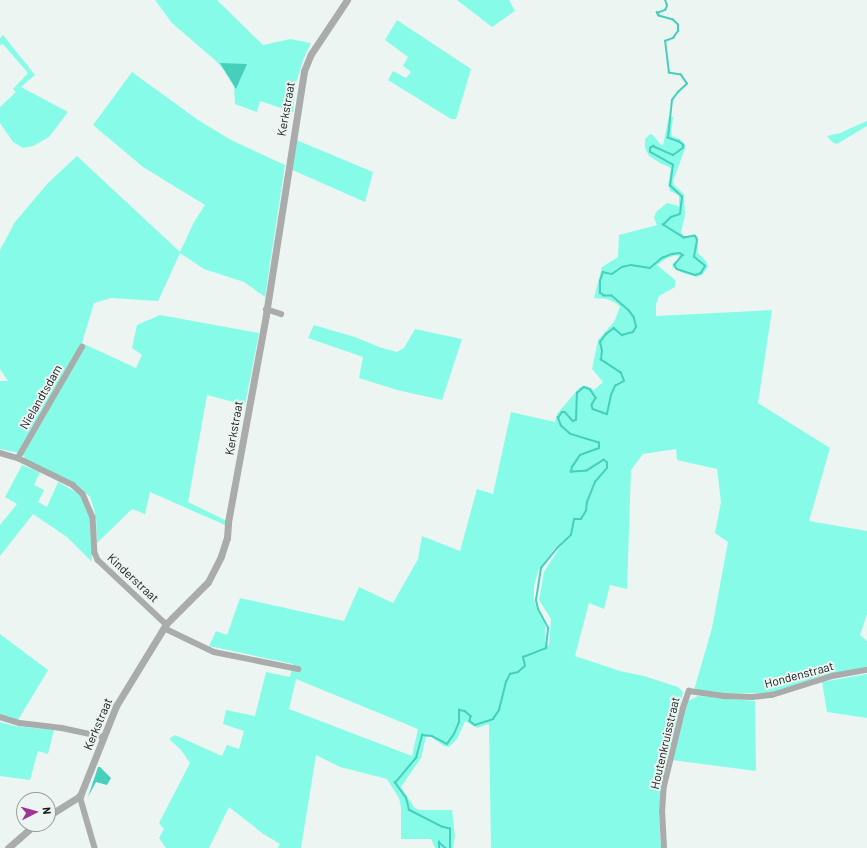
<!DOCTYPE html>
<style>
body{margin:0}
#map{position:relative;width:867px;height:848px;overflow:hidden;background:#edf5f3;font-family:Barlow,sans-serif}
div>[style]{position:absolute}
.green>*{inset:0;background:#86fce8}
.water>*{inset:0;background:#46cfbb}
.stream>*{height:1.5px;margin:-0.75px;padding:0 0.75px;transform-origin:0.75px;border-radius:0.75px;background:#46cfbb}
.minor>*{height:5.5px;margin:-2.75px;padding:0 2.75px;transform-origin:2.75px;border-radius:2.75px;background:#a9acab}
.tertiary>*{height:7px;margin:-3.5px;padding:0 3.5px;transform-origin:3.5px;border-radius:3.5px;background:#a9acab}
span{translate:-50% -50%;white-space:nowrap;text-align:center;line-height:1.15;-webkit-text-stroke:4px #edf5f3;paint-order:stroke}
.street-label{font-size:12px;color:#161918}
.north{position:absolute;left:16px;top:792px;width:40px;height:40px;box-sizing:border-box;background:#edf5f3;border:1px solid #979d9b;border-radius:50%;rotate:84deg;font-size:11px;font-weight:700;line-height:16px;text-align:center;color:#161918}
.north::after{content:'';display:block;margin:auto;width:14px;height:18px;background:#9e3495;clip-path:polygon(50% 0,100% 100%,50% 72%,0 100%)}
</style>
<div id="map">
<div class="green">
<i style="clip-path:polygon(155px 0,217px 0,263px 45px,290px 39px,311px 43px,303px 60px,296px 83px,293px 112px,260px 101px,257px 112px,235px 104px,234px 86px,223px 69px,216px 61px,172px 23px)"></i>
<i style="clip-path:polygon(457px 0,509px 0,515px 11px,492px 27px)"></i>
<i style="clip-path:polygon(397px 20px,471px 69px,456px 119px,451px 119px,388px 80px,393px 71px,406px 78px,411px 72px,403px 66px,408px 57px,385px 40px)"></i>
<i style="clip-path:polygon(3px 35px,35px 75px,21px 87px,68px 112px,49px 137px,33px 146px,23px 148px,13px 142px,0 123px,0 107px,16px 92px,13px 89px,28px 73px,3px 44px,0 45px,0 38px)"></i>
<i style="clip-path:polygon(132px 72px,198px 120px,231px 140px,285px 165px,265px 297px,244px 282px,204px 269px,180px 253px,158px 301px,111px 298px,94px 303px,82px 343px,136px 368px,142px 355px,132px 348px,137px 325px,160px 315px,259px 333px,245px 405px,207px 395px,188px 502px,225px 520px,225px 525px,150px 492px,145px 514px,132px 509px,97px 543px,96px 518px,93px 506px,90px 497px,81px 488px,25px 459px,23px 454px,0 449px,0 381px,8px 381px,0 369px,0 250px,15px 222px,48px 183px,77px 156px,180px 252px,194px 222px,205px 205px,143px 167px,93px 125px)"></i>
<i style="clip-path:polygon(evenodd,669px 116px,673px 117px,671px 136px,680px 139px,686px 146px,673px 181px,674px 185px,684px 194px,685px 216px,681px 232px,684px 236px,698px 236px,698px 253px,706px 261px,708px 267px,702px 275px,697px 277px,683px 273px,672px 267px,673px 263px,679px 259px,679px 256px,677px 255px,667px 258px,657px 265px,675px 280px,675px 287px,659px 296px,656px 304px,656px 316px,772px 310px,758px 403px,830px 448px,809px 521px,867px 531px,867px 614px,860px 635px,867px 641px,867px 668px,824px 675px,772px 693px,722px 693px,694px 690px,712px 628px,728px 542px,715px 533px,721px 502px,717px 469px,677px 460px,676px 449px,643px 454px,631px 470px,627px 589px,610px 585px,604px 609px,589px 603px,575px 656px,620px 671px,644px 676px,678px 687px,683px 692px,661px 793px,659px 811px,661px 848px,491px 848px,489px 724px,477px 728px,465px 721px,457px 739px,449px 747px,444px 746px,431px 737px,426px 737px,421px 758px,401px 787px,414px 807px,419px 810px,452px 810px,455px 836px,453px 848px,435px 848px,431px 839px,401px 839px,401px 807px,399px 798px,387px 779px,340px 767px,316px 755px,301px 848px,278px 848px,280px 844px,262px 833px,229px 807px,209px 848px,166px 848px,159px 838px,164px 829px,159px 823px,190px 763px,181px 750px,169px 739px,175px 735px,222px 756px,227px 745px,239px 749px,244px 731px,223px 724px,226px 710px,255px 716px,266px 672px,290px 677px,293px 664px,209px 646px,216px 631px,227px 635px,240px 598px,344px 621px,359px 587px,393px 603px,418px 559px,422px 536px,460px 551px,477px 489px,493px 494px,511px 412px,555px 422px,557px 414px,580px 387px,586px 386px,594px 390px,603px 382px,592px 369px,598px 340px,614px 322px,620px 307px,616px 303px,607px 299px,594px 298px,602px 267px,618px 257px,619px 235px,657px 225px,654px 218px,656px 212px,667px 203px,679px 206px,679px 195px,670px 191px,668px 185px,671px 168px,660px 163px,649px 156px,645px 148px,645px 139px,650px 134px,653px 135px,661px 145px,663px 145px,669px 116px,565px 539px,544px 572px,539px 600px,551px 619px,549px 646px,545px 641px,545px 624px,537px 609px,534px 599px,534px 586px,538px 571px,555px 548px,565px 539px,669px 116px,296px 679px,418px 729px,412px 756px,289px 709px,296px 679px)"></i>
<i style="clip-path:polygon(867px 121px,867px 126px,837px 144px,832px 142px,827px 136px,840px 133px)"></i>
<i style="clip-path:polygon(294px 139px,373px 172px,365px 202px,290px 169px)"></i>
<i style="clip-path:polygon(314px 325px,355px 337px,379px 347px,397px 352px,404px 348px,415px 329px,462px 339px,442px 400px,397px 390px,359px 378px,363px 357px,308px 338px)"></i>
<i style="clip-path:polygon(22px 465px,40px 472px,34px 485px,44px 490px,38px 502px,47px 507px,58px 482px,81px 495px,90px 517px,92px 562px,67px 537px,33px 514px,0 556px,0 525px,17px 504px,5px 497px)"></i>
<i style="clip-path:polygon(0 634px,48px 670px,18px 720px,0 714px)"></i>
<i style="clip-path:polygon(867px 674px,867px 718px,827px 712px,822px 682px)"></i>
<i style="clip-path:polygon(698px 696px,755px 701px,756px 771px,672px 760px,688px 701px)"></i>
<i style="clip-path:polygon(0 722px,15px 726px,54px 730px,48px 754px,38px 751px,30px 780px,0 776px)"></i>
</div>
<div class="water">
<i style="clip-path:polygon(220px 63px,247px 64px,236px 89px)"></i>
<i style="clip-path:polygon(98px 767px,100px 767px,111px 778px,107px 785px,96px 782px,88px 797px)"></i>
</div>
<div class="stream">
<i style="left:439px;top:848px;width:6px;rotate:-90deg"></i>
<i style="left:439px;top:842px;width:9px;rotate:41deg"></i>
<i style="left:450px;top:848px;width:19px;rotate:-90deg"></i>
<i style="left:450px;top:829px;width:8px;rotate:-166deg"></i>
<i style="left:442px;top:827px;width:37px;rotate:-153deg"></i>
<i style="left:409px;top:810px;width:12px;rotate:-104deg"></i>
<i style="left:406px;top:798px;width:19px;rotate:-126deg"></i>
<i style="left:395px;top:783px;width:33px;rotate:-50deg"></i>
<i style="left:416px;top:758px;width:24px;rotate:-75deg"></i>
<i style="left:422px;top:735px;width:10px;rotate:6deg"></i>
<i style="left:432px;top:736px;width:17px;rotate:28deg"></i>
<i style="left:447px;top:744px;width:12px;rotate:-55deg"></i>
<i style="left:454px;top:734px;width:13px;rotate:-67deg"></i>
<i style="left:459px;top:722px;width:12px;rotate:-90deg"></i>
<i style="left:459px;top:710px;width:6px;rotate:9deg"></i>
<i style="left:465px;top:711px;width:8px;rotate:40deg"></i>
<i style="left:471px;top:716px;width:5px;rotate:101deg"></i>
<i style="left:470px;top:721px;width:6px;rotate:39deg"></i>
<i style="left:475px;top:725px;width:19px;rotate:-18deg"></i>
<i style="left:493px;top:719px;width:11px;rotate:-56deg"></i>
<i style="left:499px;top:710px;width:29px;rotate:-76deg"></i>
<i style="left:506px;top:682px;width:9px;rotate:-63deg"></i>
<i style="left:510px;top:674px;width:8px;rotate:-14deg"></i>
<i style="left:518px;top:672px;width:9px;rotate:-41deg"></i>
<i style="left:525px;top:666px;width:9px;rotate:-103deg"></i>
<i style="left:523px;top:657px;width:25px;rotate:-21deg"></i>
<i style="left:546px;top:648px;width:20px;rotate:-84deg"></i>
<i style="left:548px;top:628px;width:21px;rotate:-118deg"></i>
<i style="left:538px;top:609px;width:9px;rotate:-103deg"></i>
<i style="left:536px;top:600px;width:32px;rotate:-81deg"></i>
<i style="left:541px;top:568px;width:26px;rotate:-51deg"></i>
<i style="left:557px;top:548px;width:19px;rotate:-43deg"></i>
<i style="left:571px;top:535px;width:16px;rotate:-79deg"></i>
<i style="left:574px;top:519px;width:7px"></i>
<i style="left:581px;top:519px;width:9px;rotate:-58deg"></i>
<i style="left:586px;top:511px;width:9px;rotate:-84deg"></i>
<i style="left:587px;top:502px;width:22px;rotate:-68deg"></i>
<i style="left:595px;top:482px;width:18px;rotate:-49deg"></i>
<i style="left:607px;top:468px;width:5px;rotate:-90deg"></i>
<i style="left:607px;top:463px;width:4px;rotate:-135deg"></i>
<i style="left:604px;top:460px;width:20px;rotate:147deg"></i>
<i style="left:587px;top:471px;width:16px;rotate:176deg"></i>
<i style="left:571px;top:472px;width:5px;rotate:-79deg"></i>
<i style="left:572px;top:467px;width:14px;rotate:-56deg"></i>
<i style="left:580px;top:455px;width:20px;rotate:-20deg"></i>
<i style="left:599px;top:448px;width:5px;rotate:-90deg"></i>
<i style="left:599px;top:443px;width:30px;rotate:-163deg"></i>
<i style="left:570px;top:434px;width:12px;rotate:-138deg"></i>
<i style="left:561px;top:426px;width:9px;rotate:-111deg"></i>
<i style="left:558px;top:418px;width:7px;rotate:-56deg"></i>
<i style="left:562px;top:412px;width:3px"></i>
<i style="left:565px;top:412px;width:12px;rotate:48deg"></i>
<i style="left:573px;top:421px;width:3px;rotate:-18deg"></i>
<i style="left:576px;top:420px;width:27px;rotate:-88deg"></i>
<i style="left:577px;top:393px;width:9px;rotate:-41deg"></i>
<i style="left:584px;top:387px;width:6px;rotate:18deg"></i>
<i style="left:590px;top:389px;width:11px;rotate:56deg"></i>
<i style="left:596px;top:398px;width:8px;rotate:120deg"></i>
<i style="left:592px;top:405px;width:4px;rotate:76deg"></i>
<i style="left:593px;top:409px;width:15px;rotate:20deg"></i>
<i style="left:607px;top:414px;width:19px;rotate:-78deg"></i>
<i style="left:611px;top:395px;width:10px;rotate:-66deg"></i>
<i style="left:615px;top:386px;width:10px;rotate:-29deg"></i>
<i style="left:624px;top:381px;width:9px;rotate:-111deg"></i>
<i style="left:621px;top:373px;width:24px;rotate:-147deg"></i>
<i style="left:601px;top:360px;width:9px;rotate:-84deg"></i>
<i style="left:602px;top:351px;width:9px;rotate:-103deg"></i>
<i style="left:600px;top:342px;width:10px;rotate:-53deg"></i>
<i style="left:606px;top:334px;width:10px;rotate:-37deg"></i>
<i style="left:614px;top:328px;width:11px;rotate:41deg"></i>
<i style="left:622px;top:335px;width:11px;rotate:-15deg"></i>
<i style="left:633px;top:332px;width:6px;rotate:-59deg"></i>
<i style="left:636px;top:327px;width:9px;rotate:-103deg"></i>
<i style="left:634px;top:318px;width:9px;rotate:-126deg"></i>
<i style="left:629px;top:311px;width:23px;rotate:-139deg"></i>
<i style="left:612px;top:296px;width:8px;rotate:180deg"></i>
<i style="left:604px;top:296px;width:5px;rotate:-143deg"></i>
<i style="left:600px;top:293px;width:12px;rotate:-90deg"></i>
<i style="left:600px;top:281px;width:9px;rotate:-72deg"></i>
<i style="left:603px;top:272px;width:9px;rotate:13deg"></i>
<i style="left:612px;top:274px;width:12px;rotate:-35deg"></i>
<i style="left:622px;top:267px;width:9px;rotate:-13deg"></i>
<i style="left:631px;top:265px;width:19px;rotate:9deg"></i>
<i style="left:650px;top:268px;width:16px;rotate:-40deg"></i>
<i style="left:662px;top:258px;width:11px;rotate:-22deg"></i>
<i style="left:672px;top:254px;width:8px;rotate:-7deg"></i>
<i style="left:680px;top:253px;width:4px;rotate:34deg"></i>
<i style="left:683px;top:255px;width:13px;rotate:129deg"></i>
<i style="left:675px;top:265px;width:4px;rotate:63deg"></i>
<i style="left:677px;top:269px;width:19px;rotate:18deg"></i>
<i style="left:695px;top:275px;width:6px;rotate:-18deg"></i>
<i style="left:701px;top:273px;width:8px;rotate:-60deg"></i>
<i style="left:705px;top:266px;width:14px;rotate:-141deg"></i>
<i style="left:694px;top:257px;width:17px;rotate:-80deg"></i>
<i style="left:697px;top:240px;width:4px;rotate:-117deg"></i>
<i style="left:695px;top:236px;width:11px;rotate:170deg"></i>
<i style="left:684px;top:238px;width:25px;rotate:-148deg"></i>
<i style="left:663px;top:225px;width:11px;rotate:-45deg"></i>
<i style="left:671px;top:217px;width:9px;rotate:-18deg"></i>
<i style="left:680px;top:214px;width:17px;rotate:-83deg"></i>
<i style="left:682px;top:197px;width:16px;rotate:-137deg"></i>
<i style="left:670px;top:186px;width:21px;rotate:-82deg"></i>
<i style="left:673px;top:165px;width:26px;rotate:-151deg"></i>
<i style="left:650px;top:152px;width:4px;rotate:-90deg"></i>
<i style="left:650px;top:148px;width:4px;rotate:-34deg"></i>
<i style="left:653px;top:146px;width:22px;rotate:24deg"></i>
<i style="left:673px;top:155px;width:12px;rotate:-35deg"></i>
<i style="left:683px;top:148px;width:3px;rotate:-90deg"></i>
<i style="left:683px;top:145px;width:5px;rotate:-143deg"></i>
<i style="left:679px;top:142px;width:12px;rotate:-160deg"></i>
<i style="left:668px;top:138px;width:38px;rotate:-84deg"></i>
<i style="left:672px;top:100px;width:10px;rotate:-53deg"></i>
<i style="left:678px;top:92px;width:12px;rotate:-42deg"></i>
<i style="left:687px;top:84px;width:11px;rotate:-124deg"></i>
<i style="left:681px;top:75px;width:12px;rotate:-171deg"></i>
<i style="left:669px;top:73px;width:32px;rotate:-97deg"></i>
<i style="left:665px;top:41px;width:9px;rotate:-21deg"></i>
<i style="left:673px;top:38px;width:9px;rotate:-54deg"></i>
<i style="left:678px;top:31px;width:6px;rotate:-90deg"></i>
<i style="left:678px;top:25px;width:7px;rotate:-135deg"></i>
<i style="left:673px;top:20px;width:15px;rotate:-164deg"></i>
<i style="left:659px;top:16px;width:4px;rotate:-124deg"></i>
<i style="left:657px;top:13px;width:9px;rotate:-21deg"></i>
<i style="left:665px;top:10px;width:4px;rotate:-63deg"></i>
<i style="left:667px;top:6px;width:6px;rotate:-108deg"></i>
</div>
<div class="minor">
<i style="left:266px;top:309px;width:16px;rotate:18deg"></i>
<i style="left:0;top:453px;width:19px;rotate:16deg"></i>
<i style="left:18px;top:458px;width:61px;rotate:26.1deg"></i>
<i style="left:73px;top:485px;width:13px;rotate:42deg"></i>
<i style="left:83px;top:494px;width:25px;rotate:67deg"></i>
<i style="left:93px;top:517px;width:36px;rotate:87deg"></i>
<i style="left:95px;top:553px;width:8px;rotate:67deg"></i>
<i style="left:98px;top:560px;width:93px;rotate:43.3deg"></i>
<i style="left:18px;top:458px;width:128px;rotate:-60deg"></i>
<i style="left:164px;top:628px;width:55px;rotate:25.6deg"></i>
<i style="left:214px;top:652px;width:86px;rotate:11.4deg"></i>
<i style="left:0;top:717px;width:21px;rotate:17deg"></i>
<i style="left:20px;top:723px;width:42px;rotate:6.8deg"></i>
<i style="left:62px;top:728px;width:43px;rotate:12.1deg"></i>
<i style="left:80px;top:796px;width:54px;rotate:73.9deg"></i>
<i style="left:664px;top:848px;width:36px;rotate:-93deg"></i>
<i style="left:662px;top:812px;width:26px;rotate:-86deg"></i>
<i style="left:664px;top:786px;width:80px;rotate:-76.3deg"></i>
<i style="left:683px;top:708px;width:18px;rotate:-71deg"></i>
<i style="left:689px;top:691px;width:37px;rotate:8deg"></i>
<i style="left:726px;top:696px;width:26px;rotate:2deg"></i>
<i style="left:752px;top:697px;width:20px;rotate:-6deg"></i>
<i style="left:772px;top:695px;width:63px;rotate:-17.6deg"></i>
<i style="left:832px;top:676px;width:36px;rotate:-10deg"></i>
</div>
<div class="tertiary">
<i style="left:48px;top:816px;width:38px;rotate:-32deg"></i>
<i style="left:80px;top:796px;width:97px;rotate:-68.2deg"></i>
<i style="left:116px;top:706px;width:96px;rotate:-58.6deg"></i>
<i style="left:166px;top:624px;width:59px;rotate:-45deg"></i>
<i style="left:208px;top:582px;width:29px;rotate:-63deg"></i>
<i style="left:221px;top:556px;width:19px;rotate:-72deg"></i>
<i style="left:227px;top:538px;width:16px;rotate:-86deg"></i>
<i style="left:228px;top:522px;width:211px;rotate:-79.6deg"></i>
<i style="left:266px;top:314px;width:246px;rotate:-81.1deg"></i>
<i style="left:304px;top:71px;width:18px;rotate:-68deg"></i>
<i style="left:311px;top:54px;width:65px;rotate:-56.3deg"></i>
<i style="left:8px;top:848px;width:37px;rotate:-41deg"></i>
</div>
<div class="street-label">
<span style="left:286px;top:109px;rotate:-80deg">Kerkstraat</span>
<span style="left:41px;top:397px;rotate:-60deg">Nielandtsdam</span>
<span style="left:234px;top:428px;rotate:-80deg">Kerkstraat</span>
<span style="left:133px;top:578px;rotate:43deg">Kinderstraat</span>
<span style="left:799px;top:675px;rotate:-15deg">Hondenstraat</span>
<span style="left:98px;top:724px;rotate:-67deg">Kerkstraat</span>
<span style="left:665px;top:743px;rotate:-77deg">Houtenkruisstraat</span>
</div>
<div class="north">N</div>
</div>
